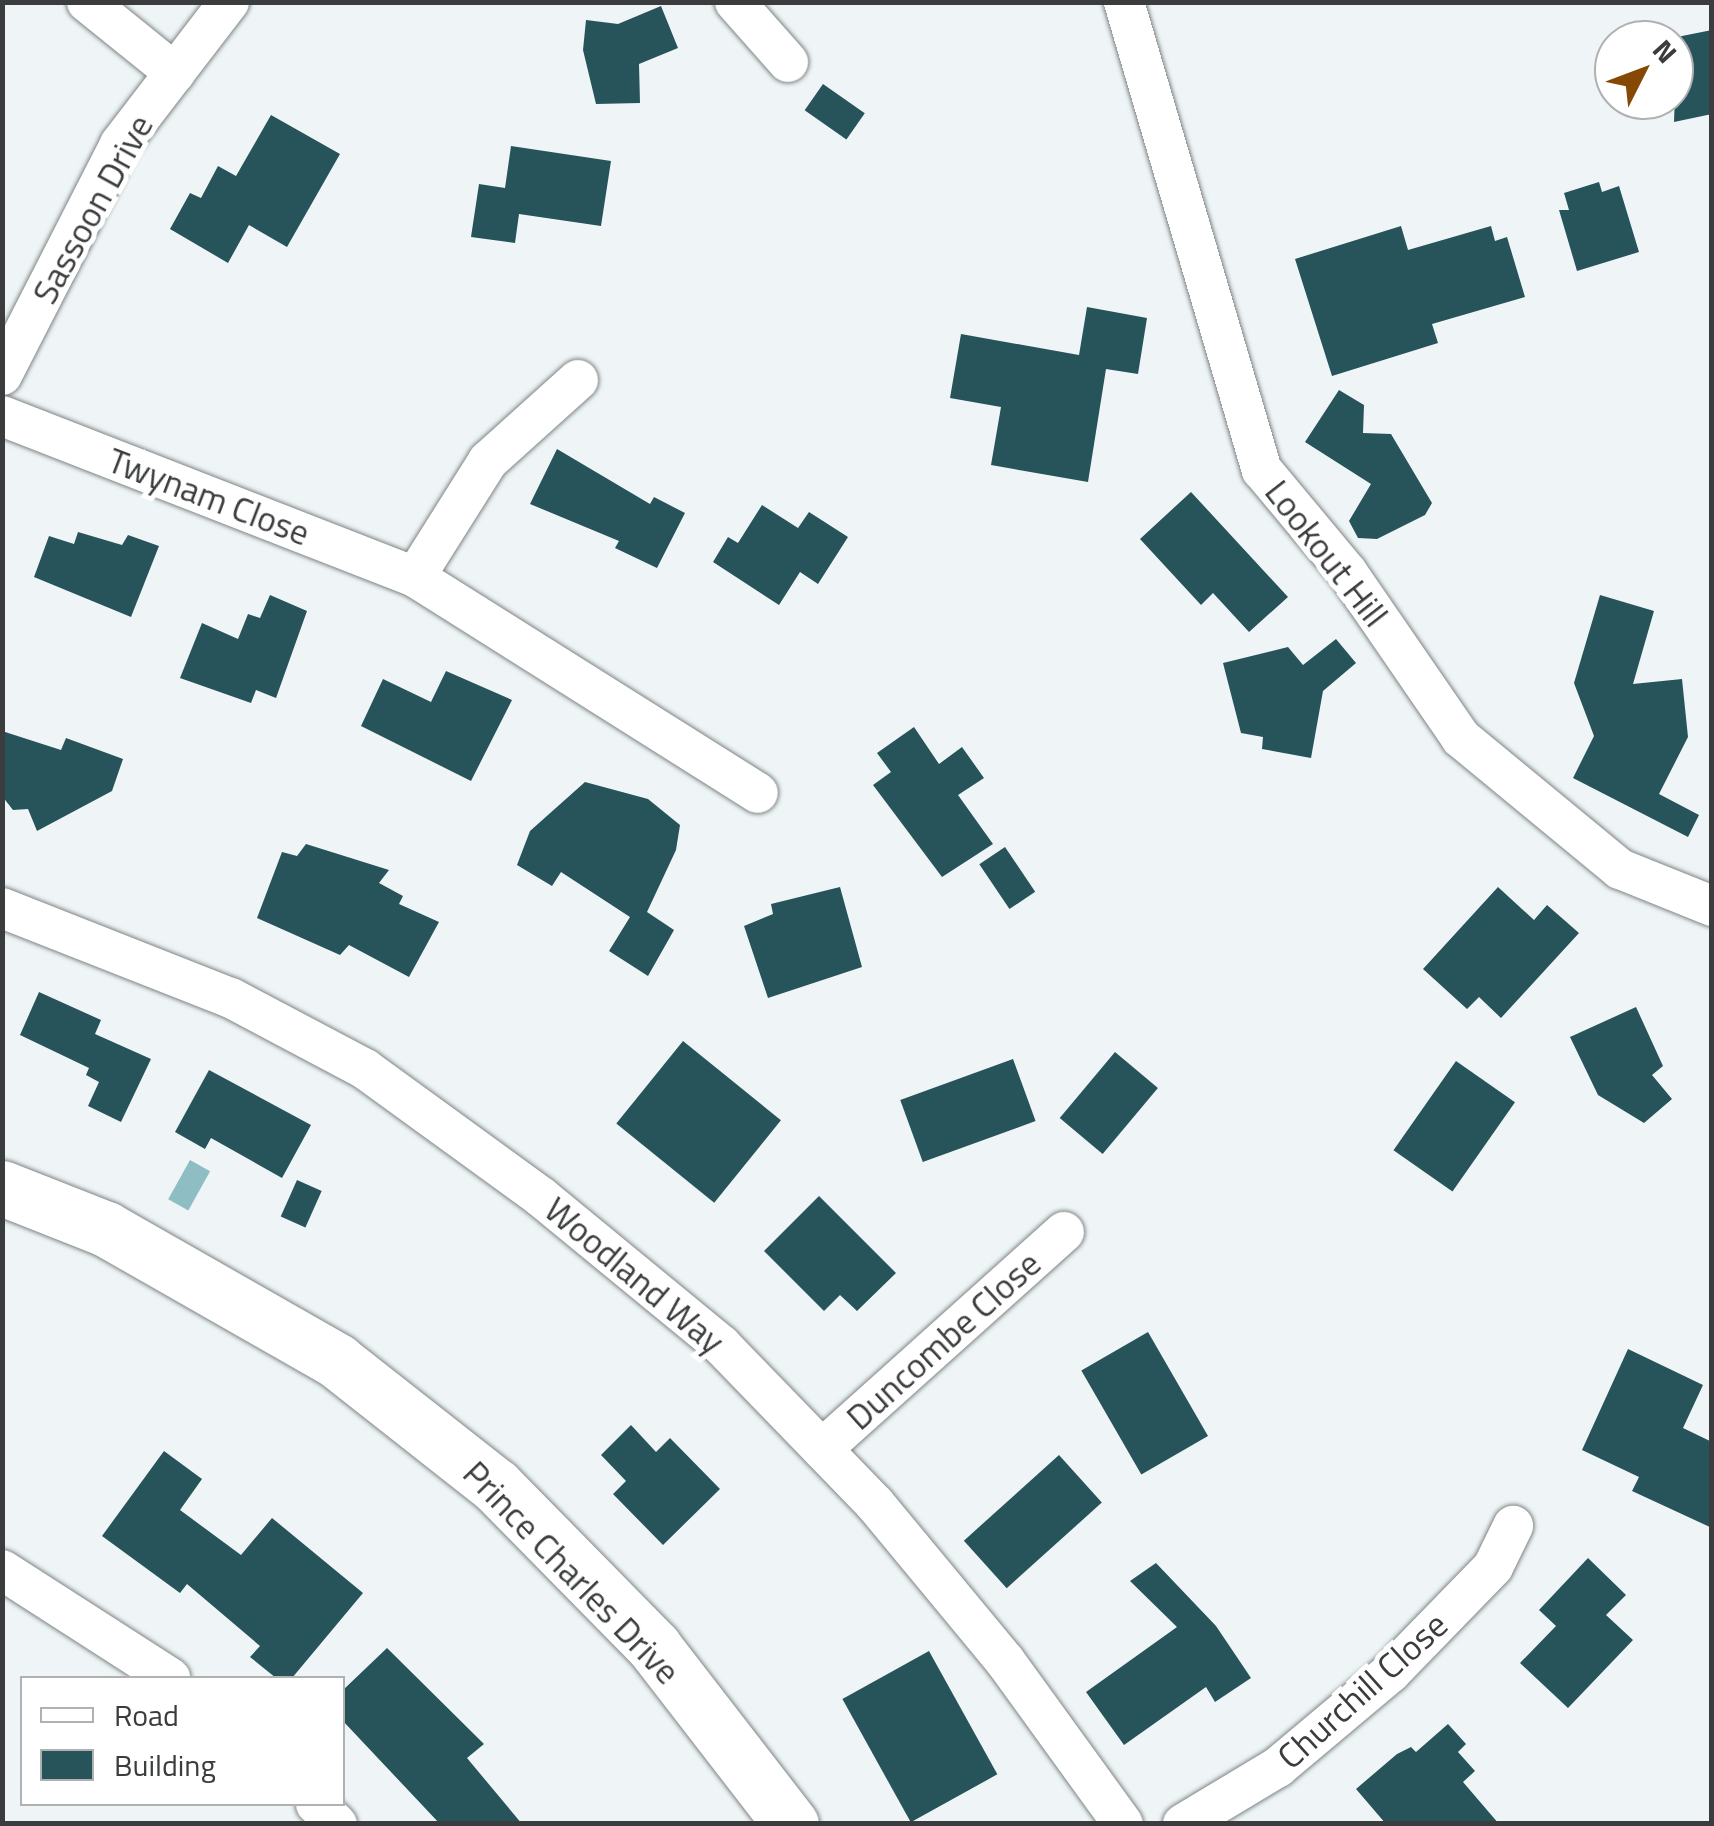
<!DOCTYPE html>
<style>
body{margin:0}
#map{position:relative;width:1714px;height:1826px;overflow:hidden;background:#eff5f6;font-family:"Titillium Web",sans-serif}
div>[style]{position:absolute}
.water>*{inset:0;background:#8fbdc4;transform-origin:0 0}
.building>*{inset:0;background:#27535a;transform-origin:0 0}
.roads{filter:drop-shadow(0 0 2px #7f8485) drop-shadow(0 0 2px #7f8485)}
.minor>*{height:40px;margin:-20px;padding:0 20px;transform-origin:20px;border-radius:20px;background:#fff}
.trunk>*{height:55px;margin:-27.5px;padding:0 27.5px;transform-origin:27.5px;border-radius:27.5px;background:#fff}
span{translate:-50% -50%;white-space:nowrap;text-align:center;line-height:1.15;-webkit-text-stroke:10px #fff;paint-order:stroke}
.street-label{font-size:35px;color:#3a3c3d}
.frame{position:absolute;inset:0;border:5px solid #3a3c3d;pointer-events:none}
.legend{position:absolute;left:20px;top:1676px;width:325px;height:130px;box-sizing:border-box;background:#fff;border:2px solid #b0b1b1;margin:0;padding:12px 18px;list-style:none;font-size:30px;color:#3a3c3d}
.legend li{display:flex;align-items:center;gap:20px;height:50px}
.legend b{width:50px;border:2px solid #b0b1b1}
.north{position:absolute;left:1594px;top:20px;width:100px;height:100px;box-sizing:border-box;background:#fff;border:2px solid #b0b1b1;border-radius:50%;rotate:48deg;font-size:28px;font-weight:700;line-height:40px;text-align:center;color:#3a3c3d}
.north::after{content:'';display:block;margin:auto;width:35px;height:45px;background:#854805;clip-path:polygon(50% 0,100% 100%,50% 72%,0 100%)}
</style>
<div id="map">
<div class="water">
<i style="left:190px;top:1160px;width:23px;height:45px;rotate:29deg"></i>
</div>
<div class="building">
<i style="clip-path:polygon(661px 6px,678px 48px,639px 64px,640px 103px,596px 104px,583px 50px,586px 20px,618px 24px)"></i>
<i style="clip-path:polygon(1712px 30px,1712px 114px,1674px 122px,1677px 37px)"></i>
<i style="left:823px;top:84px;width:51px;height:32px;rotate:35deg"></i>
<i style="clip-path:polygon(271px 115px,340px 154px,287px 247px,249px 225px,228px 263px,170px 229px,190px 193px,201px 198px,218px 166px,236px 176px)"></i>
<i style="clip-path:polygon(511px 146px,611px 161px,601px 226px,519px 214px,515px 243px,471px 237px,479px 184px,505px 188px)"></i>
<i style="clip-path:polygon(1599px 182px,1602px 192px,1619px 186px,1639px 252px,1577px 271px,1559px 210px,1569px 210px,1564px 193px)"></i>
<i style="clip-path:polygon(1401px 226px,1408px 250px,1491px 226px,1495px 241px,1507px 237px,1525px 297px,1432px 324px,1438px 343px,1332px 376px,1295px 259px)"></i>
<i style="clip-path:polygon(1087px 307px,1147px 318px,1138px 374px,1106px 369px,1088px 482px,991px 465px,1001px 407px,950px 398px,961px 334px,1079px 355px)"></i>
<i style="clip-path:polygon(1339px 390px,1364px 405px,1363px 433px,1391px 434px,1432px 503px,1425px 515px,1377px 539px,1358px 538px,1349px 521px,1371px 484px,1305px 442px)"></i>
<i style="clip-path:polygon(557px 449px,650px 504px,654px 497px,685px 513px,657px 568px,615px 548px,619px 541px,530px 504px)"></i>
<i style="clip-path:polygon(1191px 492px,1288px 597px,1249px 632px,1213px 593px,1201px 605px,1140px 539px)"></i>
<i style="clip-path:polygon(762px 505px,798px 528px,809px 512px,848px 537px,818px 584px,800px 572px,779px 605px,713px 562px,728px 537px,738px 543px)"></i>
<i style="clip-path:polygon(78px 532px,122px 545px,128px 535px,159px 546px,131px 617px,34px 577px,49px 536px,74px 544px)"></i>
<i style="clip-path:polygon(270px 595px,307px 611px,276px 698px,256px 690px,251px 703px,180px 678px,202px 623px,238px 639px,248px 614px,260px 618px)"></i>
<i style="clip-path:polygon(1600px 595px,1654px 611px,1633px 684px,1682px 679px,1688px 737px,1659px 794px,1699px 815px,1688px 837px,1573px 778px,1594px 736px,1574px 683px)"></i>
<i style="clip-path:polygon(1336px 639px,1356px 663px,1323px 691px,1311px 758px,1262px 749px,1263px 737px,1241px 733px,1223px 663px,1288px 647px,1303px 665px)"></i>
<i style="clip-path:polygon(446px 671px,512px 700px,471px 781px,361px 726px,383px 679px,431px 702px)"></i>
<i style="clip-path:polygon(914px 727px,939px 764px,962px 747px,984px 778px,958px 795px,993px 844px,942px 877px,873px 785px,891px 772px,877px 753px)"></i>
<i style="clip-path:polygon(2px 731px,61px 750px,66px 738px,123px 759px,112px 791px,37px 831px,28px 809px,13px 810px,2px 796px)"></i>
<i style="clip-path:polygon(585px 782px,648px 799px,680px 825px,676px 850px,647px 912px,674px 930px,648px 976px,609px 951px,630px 917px,561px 872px,552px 886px,517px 865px,530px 831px)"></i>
<i style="clip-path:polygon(306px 844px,389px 870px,379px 883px,403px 896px,399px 904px,439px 922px,409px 977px,349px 945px,340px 955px,257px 918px,282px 852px,297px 856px)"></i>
<i style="left:1005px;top:847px;width:54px;height:31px;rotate:56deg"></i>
<i style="clip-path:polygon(840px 887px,862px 967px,768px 998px,744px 926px,773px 914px,771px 904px)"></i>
<i style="clip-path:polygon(1498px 887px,1534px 920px,1547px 905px,1579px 933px,1501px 1018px,1479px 997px,1467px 1009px,1423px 969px)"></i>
<i style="clip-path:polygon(39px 992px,101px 1020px,95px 1034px,151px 1059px,121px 1122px,88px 1106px,99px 1082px,86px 1075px,89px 1068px,20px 1035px)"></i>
<i style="clip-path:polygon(1636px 1007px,1663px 1066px,1652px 1075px,1672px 1099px,1644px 1123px,1598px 1095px,1570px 1037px)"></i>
<i style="left:683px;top:1041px;width:126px;height:106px;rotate:39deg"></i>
<i style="left:1115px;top:1052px;width:56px;height:86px;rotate:40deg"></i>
<i style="left:1013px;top:1059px;width:66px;height:120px;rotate:70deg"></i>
<i style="left:1456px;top:1061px;width:72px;height:109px;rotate:35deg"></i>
<i style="clip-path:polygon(209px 1070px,311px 1125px,282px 1178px,211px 1138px,205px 1149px,175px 1132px)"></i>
<i style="left:297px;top:1180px;width:27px;height:40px;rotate:24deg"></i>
<i style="clip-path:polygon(819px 1196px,896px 1273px,857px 1311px,840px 1295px,824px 1311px,764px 1251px)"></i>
<i style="left:1148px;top:1332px;width:120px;height:77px;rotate:60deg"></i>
<i style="clip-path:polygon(1628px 1349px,1703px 1385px,1683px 1428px,1712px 1442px,1712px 1528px,1632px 1491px,1639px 1477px,1582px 1450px)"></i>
<i style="clip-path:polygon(631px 1425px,656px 1452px,670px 1438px,720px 1489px,663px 1545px,613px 1494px,626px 1481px,601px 1455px)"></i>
<i style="clip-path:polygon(164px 1451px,202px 1479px,180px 1510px,241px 1555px,272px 1518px,363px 1593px,292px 1678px,276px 1678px,250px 1657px,260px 1646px,187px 1584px,180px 1593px,102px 1536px)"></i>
<i style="left:1059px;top:1455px;width:64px;height:128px;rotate:48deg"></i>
<i style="clip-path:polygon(1588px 1558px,1626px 1595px,1606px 1615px,1633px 1640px,1568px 1708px,1520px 1663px,1556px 1626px,1539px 1610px)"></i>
<i style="clip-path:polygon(1156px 1563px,1216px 1626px,1251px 1678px,1215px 1702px,1206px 1687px,1124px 1745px,1086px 1692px,1177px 1627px,1130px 1581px)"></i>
<i style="clip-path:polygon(387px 1648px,484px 1744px,467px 1758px,522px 1824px,440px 1824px,342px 1720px,342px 1691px)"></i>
<i style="left:929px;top:1651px;width:141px;height:99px;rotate:61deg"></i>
<i style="clip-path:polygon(1448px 1724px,1466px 1744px,1458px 1752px,1475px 1771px,1463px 1782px,1499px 1824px,1386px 1824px,1356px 1789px,1397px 1754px,1411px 1747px,1416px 1752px)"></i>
</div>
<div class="roads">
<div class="minor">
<i style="left:87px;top:2px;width:113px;rotate:38.9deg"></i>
<i style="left:735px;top:2px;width:80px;rotate:48.5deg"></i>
<i style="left:1124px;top:2px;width:488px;rotate:73.6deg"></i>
<i style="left:1262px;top:470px;width:133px;rotate:50.2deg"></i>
<i style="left:1347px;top:572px;width:201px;rotate:55.5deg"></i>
<i style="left:1461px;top:738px;width:206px;rotate:39.5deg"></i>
<i style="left:1620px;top:869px;width:99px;rotate:21.9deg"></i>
<i style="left:2px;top:375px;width:259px;rotate:-62.9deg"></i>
<i style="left:120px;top:144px;width:179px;rotate:-52.5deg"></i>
<i style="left:2px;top:416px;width:443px;rotate:21.3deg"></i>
<i style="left:415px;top:577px;width:405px;rotate:32.2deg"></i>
<i style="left:415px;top:577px;width:137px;rotate:-57.8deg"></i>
<i style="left:488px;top:461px;width:121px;rotate:-42deg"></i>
<i style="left:2px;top:908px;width:246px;rotate:21.5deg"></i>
<i style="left:231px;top:998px;width:152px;rotate:27.9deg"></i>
<i style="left:365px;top:1069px;width:218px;rotate:36deg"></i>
<i style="left:541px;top:1197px;width:233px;rotate:39.4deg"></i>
<i style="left:721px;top:1345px;width:221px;rotate:45.9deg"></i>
<i style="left:875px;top:1504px;width:204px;rotate:50.4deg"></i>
<i style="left:1005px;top:1661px;width:201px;rotate:54.1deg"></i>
<i style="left:822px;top:1449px;width:325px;rotate:-41.9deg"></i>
<i style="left:2px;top:1570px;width:200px;rotate:32.7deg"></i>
<i style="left:316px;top:1804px;width:29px;rotate:44deg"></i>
<i style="left:1183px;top:1824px;width:111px;rotate:-31deg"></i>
<i style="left:1278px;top:1767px;width:146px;rotate:-40deg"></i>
<i style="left:1390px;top:1673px;width:148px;rotate:-45.8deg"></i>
<i style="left:1493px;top:1567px;width:46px;rotate:-64deg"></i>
</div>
<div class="trunk">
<i style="left:2px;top:1188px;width:112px;rotate:21.5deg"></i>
<i style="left:106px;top:1229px;width:266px;rotate:29.7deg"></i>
<i style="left:337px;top:1361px;width:202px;rotate:38.2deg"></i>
<i style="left:496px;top:1486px;width:226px;rotate:45.5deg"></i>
<i style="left:654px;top:1647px;width:224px;rotate:52.3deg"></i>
</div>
</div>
<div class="street-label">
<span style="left:92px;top:209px;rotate:-61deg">Sassoon Drive</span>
<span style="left:209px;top:496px;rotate:21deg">Twynam Close</span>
<span style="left:1327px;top:553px;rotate:52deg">Lookout Hill</span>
<span style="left:635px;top:1275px;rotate:40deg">Woodland Way</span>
<span style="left:943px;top:1340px;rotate:-42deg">Duncombe Close</span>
<span style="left:572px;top:1572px;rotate:46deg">Prince Charles Drive</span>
<span style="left:1362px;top:1690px;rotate:-42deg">Churchill Close</span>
</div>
<div class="frame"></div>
<ul class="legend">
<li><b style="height:12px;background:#fff"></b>Road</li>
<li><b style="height:28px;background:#27535a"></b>Building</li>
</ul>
<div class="north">N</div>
</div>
